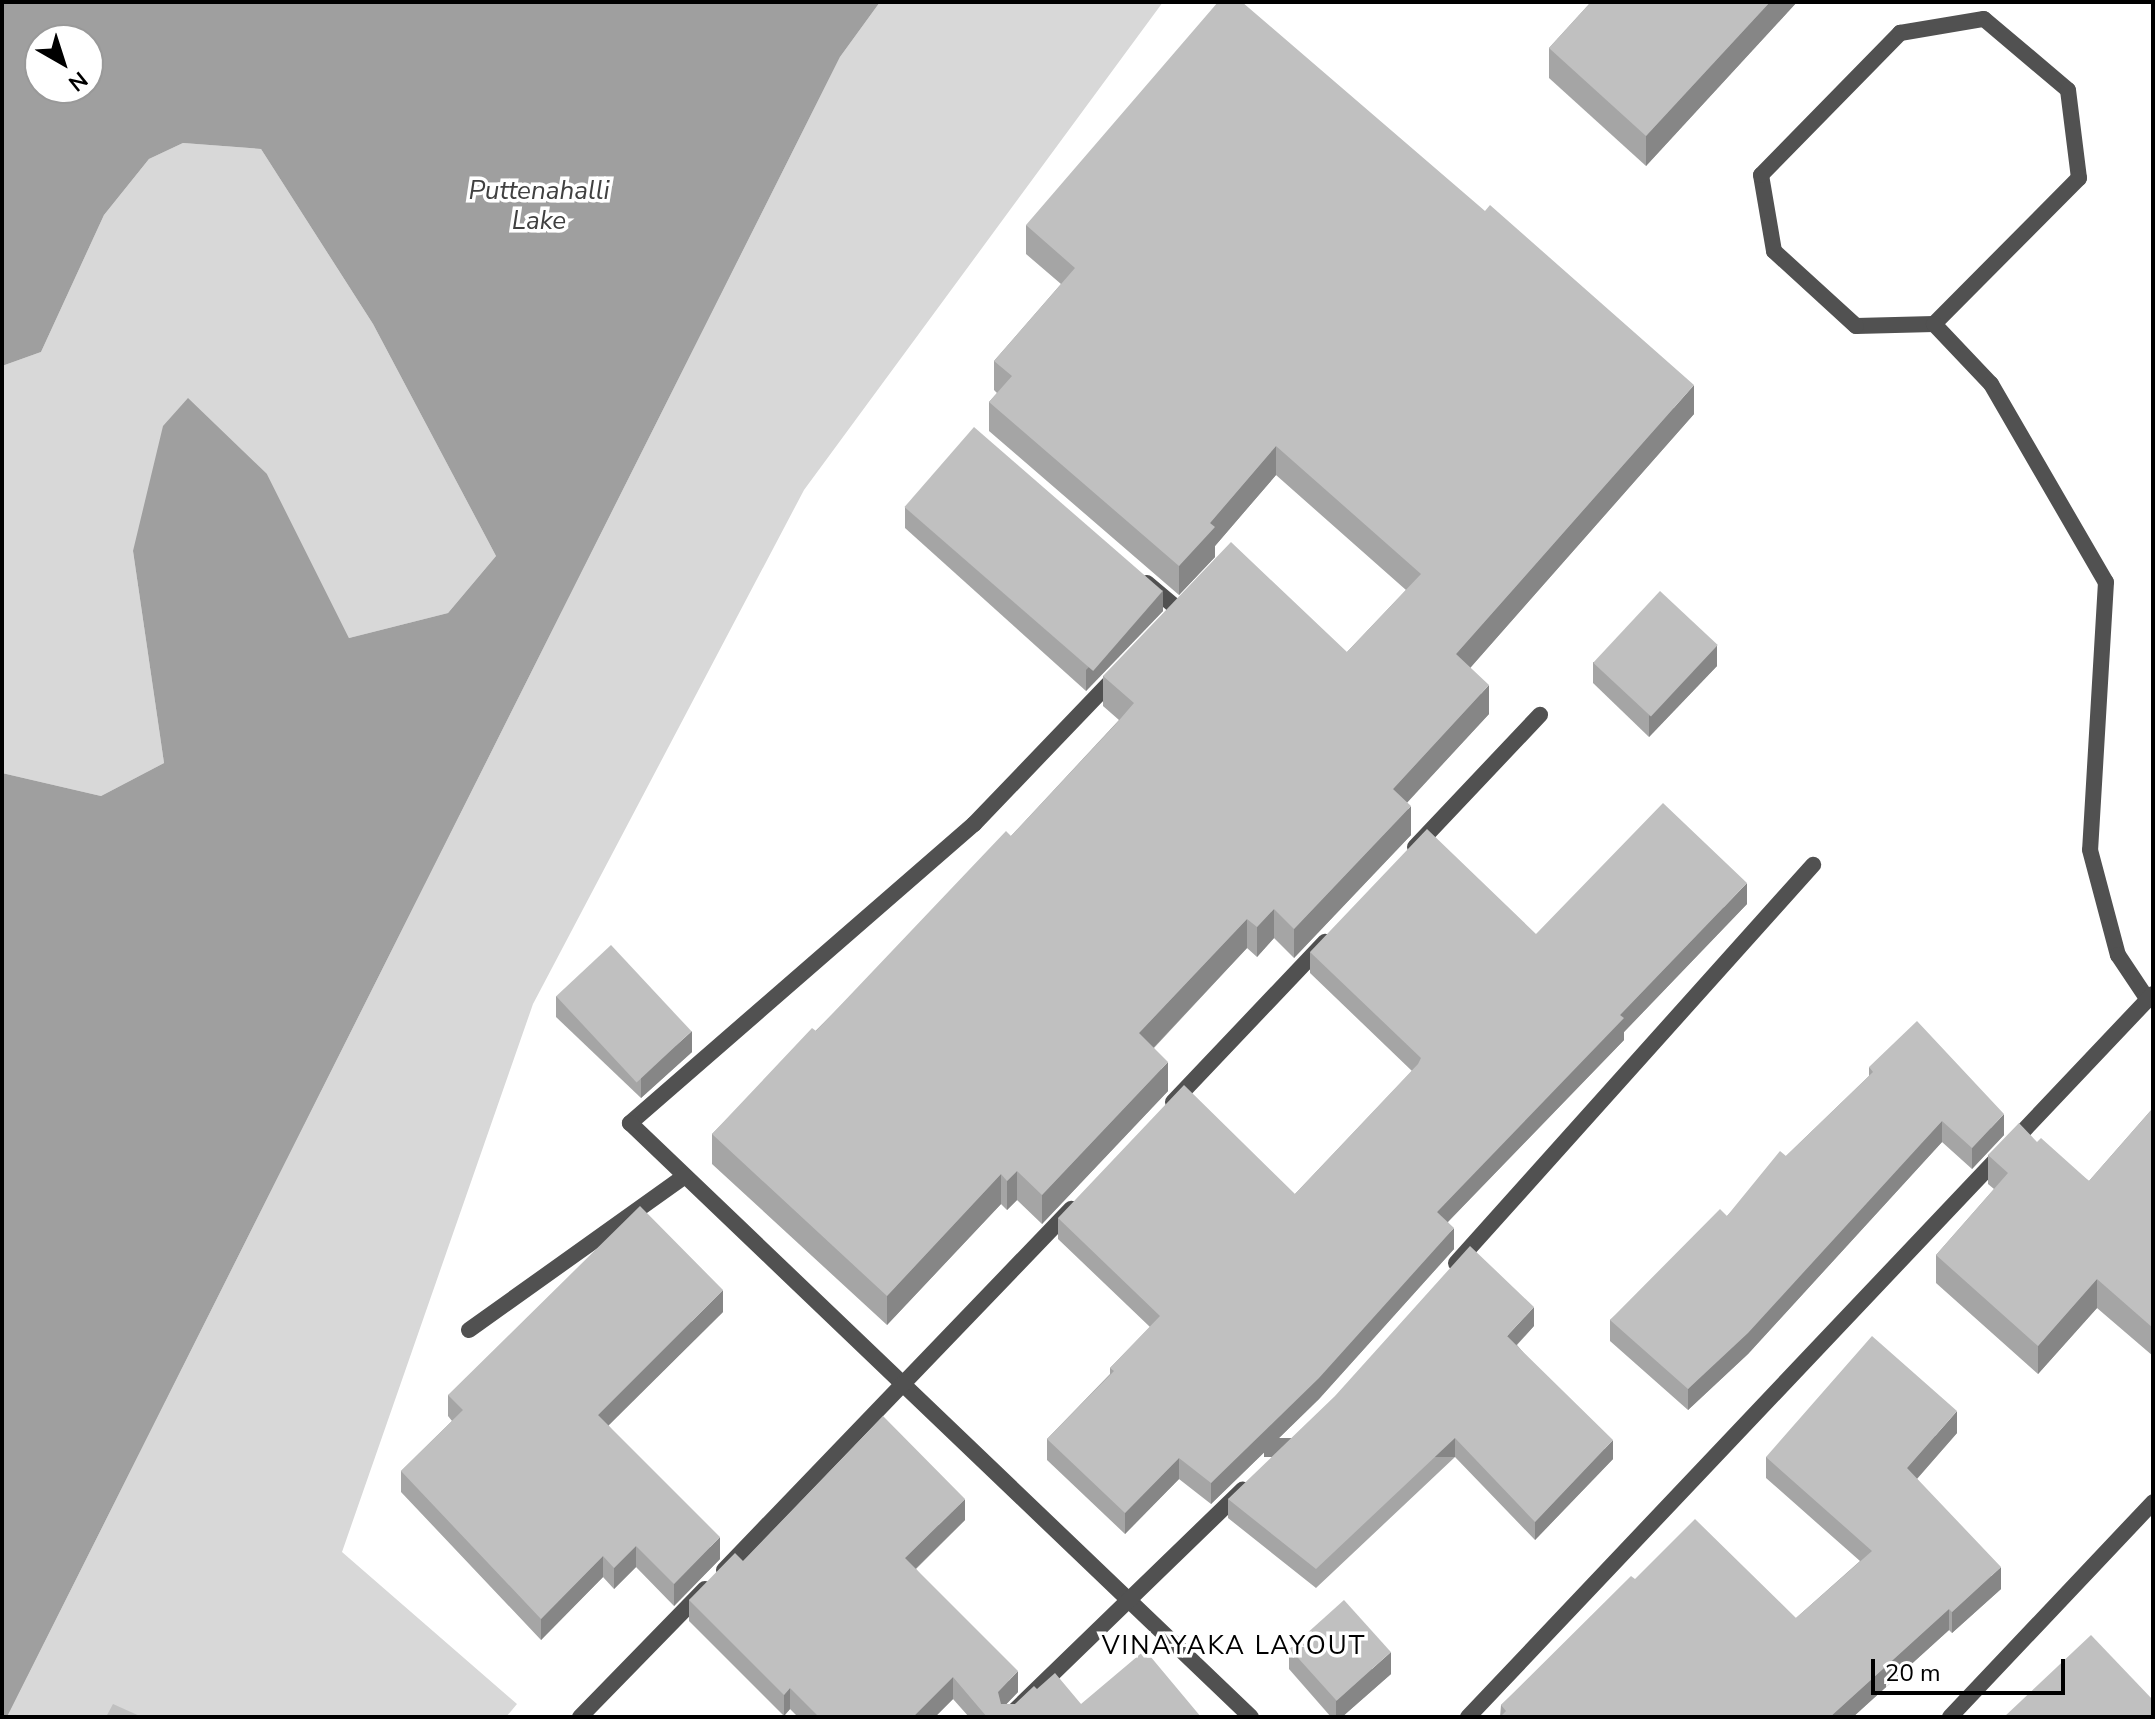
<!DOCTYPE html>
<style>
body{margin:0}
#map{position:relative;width:2155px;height:1719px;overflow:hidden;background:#fff;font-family:"Nunito Sans",sans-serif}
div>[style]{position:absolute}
.green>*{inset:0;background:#d8d8d8}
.water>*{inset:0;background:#9f9f9f}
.minor>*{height:16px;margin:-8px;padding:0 8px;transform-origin:8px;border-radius:8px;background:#515151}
.wall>*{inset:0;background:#a5a5a5}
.shaded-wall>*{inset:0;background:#868686;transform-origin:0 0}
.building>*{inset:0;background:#c0c0c0;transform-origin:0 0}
span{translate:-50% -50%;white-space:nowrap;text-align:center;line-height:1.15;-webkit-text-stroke:7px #fff;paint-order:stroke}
.water-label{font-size:26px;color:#404040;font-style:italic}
.neighbourhood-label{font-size:26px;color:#000;letter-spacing:2px}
.frame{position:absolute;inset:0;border:4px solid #000;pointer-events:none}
.north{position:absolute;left:24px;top:24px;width:80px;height:80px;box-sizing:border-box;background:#fff;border:2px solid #999;border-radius:50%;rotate:141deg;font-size:22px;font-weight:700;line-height:32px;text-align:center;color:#000}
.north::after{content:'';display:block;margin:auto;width:28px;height:36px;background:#000;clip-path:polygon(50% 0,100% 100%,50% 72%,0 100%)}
.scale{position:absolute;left:1871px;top:1659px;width:194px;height:36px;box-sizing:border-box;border:4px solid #000;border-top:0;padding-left:10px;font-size:24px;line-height:28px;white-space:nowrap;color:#000;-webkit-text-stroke:6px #fff;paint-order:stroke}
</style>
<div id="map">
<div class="green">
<i style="clip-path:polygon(880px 2px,1163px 2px,804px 490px,533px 1004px,342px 1552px,517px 1704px,506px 1717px,7px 1717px,840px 57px)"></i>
<i style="clip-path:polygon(183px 143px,261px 149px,373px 324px,496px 556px,448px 613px,349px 638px,267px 474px,133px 551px,164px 763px,101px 796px,2px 773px,2px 366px,41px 352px,104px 215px,149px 159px)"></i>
</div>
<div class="water">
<i style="clip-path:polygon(evenodd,2px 2px,880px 2px,840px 57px,7px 1717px,2px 1717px,2px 773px,101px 796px,164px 763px,133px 551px,163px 426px,188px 398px,267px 474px,349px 638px,448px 613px,496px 556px,373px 324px,261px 149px,183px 143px,149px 159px,104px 215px,41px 352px,2px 366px,2px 2px,40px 40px,88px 40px,88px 88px,40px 88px,40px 40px)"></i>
</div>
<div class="minor">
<i style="left:1934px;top:324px;width:78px;rotate:178.5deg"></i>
<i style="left:1856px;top:326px;width:111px;rotate:-137.6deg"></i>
<i style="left:1774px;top:251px;width:77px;rotate:-99.7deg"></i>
<i style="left:1761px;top:175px;width:199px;rotate:-45.6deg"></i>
<i style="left:1900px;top:33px;width:85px;rotate:-9.5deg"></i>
<i style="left:1984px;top:19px;width:110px;rotate:40.2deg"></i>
<i style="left:2068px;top:90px;width:89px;rotate:82.9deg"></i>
<i style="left:2079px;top:178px;width:206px;rotate:134.8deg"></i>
<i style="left:1934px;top:324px;width:83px;rotate:46.5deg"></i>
<i style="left:1991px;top:384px;width:229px;rotate:59.9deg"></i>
<i style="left:2106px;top:582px;width:268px;rotate:93.4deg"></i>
<i style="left:2090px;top:850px;width:109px;rotate:75.1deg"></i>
<i style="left:2118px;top:955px;width:54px;rotate:56.3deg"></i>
<i style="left:1147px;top:583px;width:42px;rotate:40.2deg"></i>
<i style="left:1117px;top:675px;width:207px;rotate:133.8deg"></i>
<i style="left:974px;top:824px;width:456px;rotate:139deg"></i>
<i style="left:630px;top:1123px;width:859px;rotate:43.73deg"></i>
<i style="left:1415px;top:847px;width:182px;rotate:-46.6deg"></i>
<i style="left:1173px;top:1102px;width:221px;rotate:-46.5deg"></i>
<i style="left:1456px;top:1263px;width:535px;rotate:-48.11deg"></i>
<i style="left:469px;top:1330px;width:265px;rotate:-35.5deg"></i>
<i style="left:724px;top:1570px;width:501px;rotate:-46.13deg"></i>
<i style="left:580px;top:1717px;width:179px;rotate:-45.7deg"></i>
<i style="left:1008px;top:1717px;width:327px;rotate:-44.1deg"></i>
<i style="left:1468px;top:1717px;width:996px;rotate:-46.55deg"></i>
<i style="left:1950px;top:1717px;width:296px;rotate:-46.6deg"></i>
</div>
<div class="wall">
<i style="clip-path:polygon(1591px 2px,1797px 2px,1646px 166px,1549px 78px,1549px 48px)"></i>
<i style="clip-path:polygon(1026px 225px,1694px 414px,1470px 668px,1489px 714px,1407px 802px,1411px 835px,1294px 958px,1274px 938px,1257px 957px,1247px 948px,1154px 1048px,1168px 1091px,1042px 1224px,1017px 1200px,1007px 1210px,1001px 1204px,887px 1325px,712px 1164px,712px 1134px,1011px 836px,1119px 720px,1103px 706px,1103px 676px,1347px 652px,1406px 590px,1276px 475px,1215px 546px,1215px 557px,1179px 595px,989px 431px,989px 402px,997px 393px,994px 390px,994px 361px,1061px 284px,1026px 254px)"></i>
<i style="clip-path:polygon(905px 507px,1163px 611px,1086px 691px,905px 528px)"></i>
<i style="clip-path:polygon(1593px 662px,1717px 666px,1649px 737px,1593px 683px)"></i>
<i style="clip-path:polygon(1747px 904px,1624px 1032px,1624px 1040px,1448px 1222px,1454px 1249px,1319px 1399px,1211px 1504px,1179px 1479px,1125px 1534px,1047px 1460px,1047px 1439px,1110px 1374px,1110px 1368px,1150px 1327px,1058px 1239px,1058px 1218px,1295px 1194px,1412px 1071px,1310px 973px,1310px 952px,1536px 934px)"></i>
<i style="clip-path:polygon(556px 996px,692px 1052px,641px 1098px,556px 1017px)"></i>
<i style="clip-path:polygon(1869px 1067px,2004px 1135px,1972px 1169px,1942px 1142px,1748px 1354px,1688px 1410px,1610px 1341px,1610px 1320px,1727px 1216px,1786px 1156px,1869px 1076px)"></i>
<i style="clip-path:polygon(2153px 1108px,2153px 1356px,2097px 1308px,2038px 1374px,1936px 1283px,1936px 1255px,1994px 1189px,1988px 1184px,1988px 1155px,2037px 1142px,2089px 1181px)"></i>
<i style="clip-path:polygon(723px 1312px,608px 1425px,720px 1559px,674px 1606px,636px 1567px,614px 1589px,603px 1577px,541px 1640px,401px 1492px,401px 1471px,452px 1421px,448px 1416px,448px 1395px)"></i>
<i style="clip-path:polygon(1534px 1326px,1517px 1345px,1613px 1459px,1535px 1540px,1455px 1457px,1316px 1588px,1228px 1518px,1228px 1499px)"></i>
<i style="clip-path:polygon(1957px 1433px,1917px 1479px,2001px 1589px,1952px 1633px,1949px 1630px,1853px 1717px,1500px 1717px,1501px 1705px,1635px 1579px,1796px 1618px,1860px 1561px,1766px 1478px,1766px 1457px)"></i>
<i style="clip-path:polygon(965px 1520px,916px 1569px,1018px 1692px,1006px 1704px,1015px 1704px,1037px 1689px,1081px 1704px,1201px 1717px,969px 1717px,953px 1699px,935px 1717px,798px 1717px,790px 1709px,784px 1716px,689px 1621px,689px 1600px,743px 1561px)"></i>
<i style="clip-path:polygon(1289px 1648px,1391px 1674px,1342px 1717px,1331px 1717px,1289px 1669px)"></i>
</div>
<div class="shaded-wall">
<i style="clip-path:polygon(1770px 2px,1797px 2px,1646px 166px,1646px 136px)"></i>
<i style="clip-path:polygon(1694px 385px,1694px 414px,1456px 684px,1456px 654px)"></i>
<i style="clip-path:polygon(1276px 446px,1276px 475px,1215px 546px,1215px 557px,1179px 595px,1179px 566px,1210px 523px)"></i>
<i style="clip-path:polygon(1163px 590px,1163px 611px,1086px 691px,1086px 670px)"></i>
<i style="clip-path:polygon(1717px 645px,1717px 666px,1649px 737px,1649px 716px)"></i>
<i style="clip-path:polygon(1489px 685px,1489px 714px,1393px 818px,1393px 789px)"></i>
<i style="clip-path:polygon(1411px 806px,1411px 835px,1294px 958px,1294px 929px)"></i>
<i style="clip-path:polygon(1747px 883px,1747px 904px,1624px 1032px,1624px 1040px,1437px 1233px,1437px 1212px,1620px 1015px)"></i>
<i style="clip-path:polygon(1274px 909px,1274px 938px,1257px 957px,1257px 927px)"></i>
<i style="clip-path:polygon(1247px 919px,1247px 948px,1139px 1063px,1139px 1033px)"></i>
<i style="clip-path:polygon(692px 1031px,692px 1052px,641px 1098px,641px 1077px)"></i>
<i style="clip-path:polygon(1168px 1062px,1168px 1091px,1042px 1224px,1042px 1195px)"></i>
<i style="clip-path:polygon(2004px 1114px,2004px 1135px,1972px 1169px,1972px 1148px)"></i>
<i style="clip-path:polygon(1942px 1121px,1942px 1142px,1748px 1354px,1688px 1410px,1688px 1389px)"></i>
<i style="clip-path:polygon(1017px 1171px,1017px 1200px,1007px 1210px,1007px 1181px)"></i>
<i style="clip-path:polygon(1001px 1174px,1001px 1204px,887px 1325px,887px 1296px)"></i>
<i style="clip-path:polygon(1454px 1228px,1454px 1249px,1319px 1399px,1211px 1504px,1211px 1483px)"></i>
<i style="clip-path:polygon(2097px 1279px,2097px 1308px,2038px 1374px,2038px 1346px)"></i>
<i style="clip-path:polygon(723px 1290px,723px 1312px,598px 1436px,598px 1415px)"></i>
<i style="clip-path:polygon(1534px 1307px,1534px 1326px,1507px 1355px,1507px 1336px)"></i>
<i style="clip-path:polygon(1957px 1411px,1957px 1433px,1907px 1490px,1907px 1468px)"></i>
<i style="left:1455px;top:1438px;width:19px;height:191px;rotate:90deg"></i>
<i style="clip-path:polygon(1613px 1440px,1613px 1459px,1535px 1540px,1535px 1522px)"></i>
<i style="clip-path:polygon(1179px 1458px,1179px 1479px,1125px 1534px,1125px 1513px)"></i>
<i style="clip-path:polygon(965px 1499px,965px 1520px,905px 1579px,905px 1558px)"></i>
<i style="clip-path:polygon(720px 1537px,720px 1559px,674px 1606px,674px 1584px)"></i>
<i style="clip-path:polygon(636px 1546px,636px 1567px,614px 1589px,614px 1568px)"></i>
<i style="clip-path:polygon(603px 1556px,603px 1577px,541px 1640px,541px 1619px)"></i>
<i style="clip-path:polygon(2001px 1567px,2001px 1589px,1952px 1633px,1952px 1612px)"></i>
<i style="clip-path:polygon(1949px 1609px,1949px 1630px,1853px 1717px,1830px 1717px)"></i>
<i style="clip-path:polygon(1391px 1652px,1391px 1674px,1342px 1717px,1336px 1717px,1336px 1701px)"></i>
<i style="clip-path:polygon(1018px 1671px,1018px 1692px,998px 1713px,998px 1692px)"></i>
<i style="clip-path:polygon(953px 1677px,953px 1699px,935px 1717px,913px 1717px)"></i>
<i style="clip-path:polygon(790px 1688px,790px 1709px,784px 1716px,784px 1695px)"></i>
</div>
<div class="building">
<i style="clip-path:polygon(1218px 2px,1242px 2px,1485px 211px,1490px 205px,1694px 385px,1456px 654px,1489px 685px,1393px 789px,1411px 806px,1294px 929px,1274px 909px,1257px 927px,1247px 919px,1139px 1033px,1168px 1062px,1042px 1195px,1017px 1171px,1007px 1181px,1001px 1174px,887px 1296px,712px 1134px,812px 1028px,816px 1031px,1006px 831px,1011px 836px,1115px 725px,1134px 703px,1103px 676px,1231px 542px,1347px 652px,1421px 574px,1276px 446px,1210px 523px,1215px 527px,1179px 566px,989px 402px,1012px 376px,994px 361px,1075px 268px,1026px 225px)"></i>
<i style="clip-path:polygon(1591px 2px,1770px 2px,1646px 136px,1549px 48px)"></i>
<i style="left:974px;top:427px;width:250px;height:106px;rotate:41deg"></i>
<i style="left:1660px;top:591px;width:79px;height:98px;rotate:43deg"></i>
<i style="clip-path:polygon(1663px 803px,1747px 883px,1620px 1015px,1624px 1018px,1437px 1212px,1454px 1228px,1319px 1378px,1211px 1483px,1179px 1458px,1125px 1513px,1047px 1439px,1114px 1371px,1110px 1368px,1160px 1316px,1058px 1218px,1184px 1085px,1295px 1194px,1418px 1064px,1421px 1058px,1310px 952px,1427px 829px,1536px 934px)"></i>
<i style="left:611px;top:945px;width:118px;height:75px;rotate:47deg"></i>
<i style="clip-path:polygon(1917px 1021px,2004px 1114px,1972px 1148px,1942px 1121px,1748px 1333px,1688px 1389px,1610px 1320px,1720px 1209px,1727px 1216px,1780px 1151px,1786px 1156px,1873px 1072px,1869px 1067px)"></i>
<i style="clip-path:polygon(2153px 1108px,2153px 1328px,2097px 1279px,2038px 1346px,1936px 1255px,2008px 1173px,1988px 1155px,2019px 1123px,2037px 1142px,2041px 1138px,2089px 1181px)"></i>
<i style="clip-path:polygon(640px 1206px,723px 1290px,598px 1415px,720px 1537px,674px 1584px,636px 1546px,614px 1568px,603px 1556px,541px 1619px,401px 1471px,463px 1410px,448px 1395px)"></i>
<i style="clip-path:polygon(1470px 1246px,1534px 1307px,1507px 1336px,1613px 1440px,1535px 1522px,1455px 1438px,1316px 1569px,1228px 1499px,1335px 1396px)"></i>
<i style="clip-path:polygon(1872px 1336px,1957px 1411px,1907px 1468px,2001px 1567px,1952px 1612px,1949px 1609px,1830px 1717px,1500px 1717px,1506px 1711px,1501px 1705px,1631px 1576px,1635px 1579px,1695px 1519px,1796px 1618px,1872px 1551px,1766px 1457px)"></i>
<i style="clip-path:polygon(883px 1416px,965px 1499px,905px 1558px,1018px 1671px,998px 1692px,1001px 1704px,1015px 1704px,1034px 1686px,1037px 1689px,1055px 1673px,1081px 1704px,1145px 1650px,1201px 1717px,987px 1717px,953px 1677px,913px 1717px,819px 1717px,790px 1688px,784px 1695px,689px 1600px,735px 1553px,743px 1561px)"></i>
<i style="left:1344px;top:1600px;width:70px;height:73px;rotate:48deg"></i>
<i style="clip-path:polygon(2091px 1635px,2153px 1700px,2153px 1713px,2149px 1717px,2004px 1717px)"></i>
<i style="clip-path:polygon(113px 1704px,142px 1717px,106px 1717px)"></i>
</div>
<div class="water-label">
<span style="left:539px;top:206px">Puttenahalli<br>Lake</span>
</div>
<div class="neighbourhood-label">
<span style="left:1234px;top:1646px">VINAYAKA LAYOUT</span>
</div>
<div class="frame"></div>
<div class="north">N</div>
<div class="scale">20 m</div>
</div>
